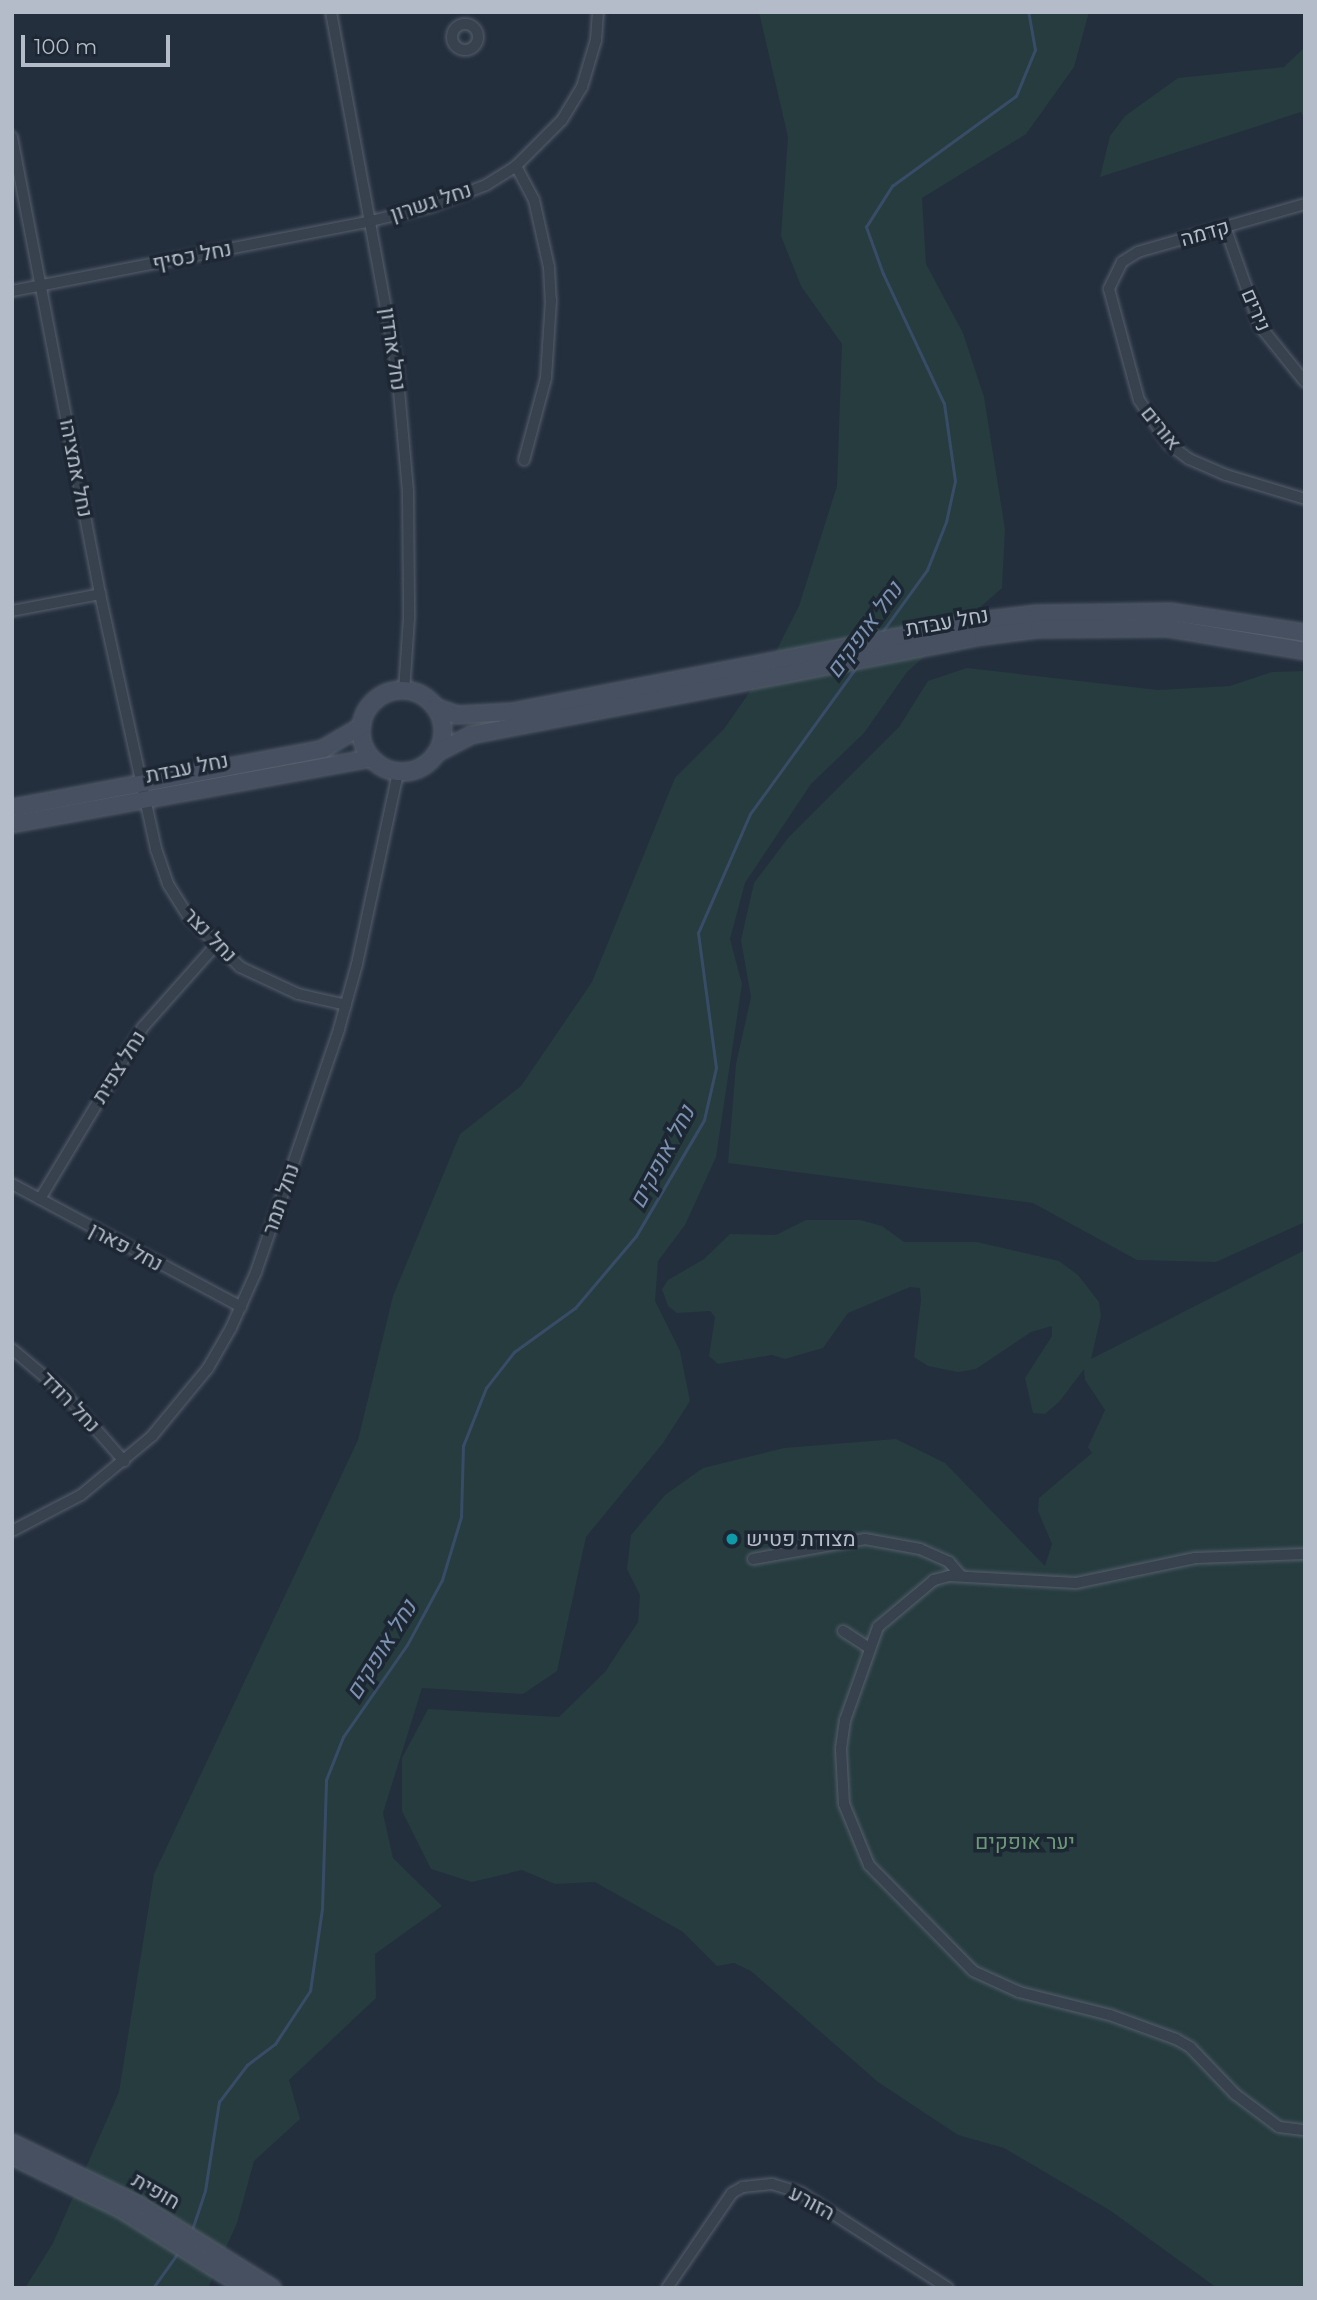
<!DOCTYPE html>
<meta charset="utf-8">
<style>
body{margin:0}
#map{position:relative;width:1317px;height:2300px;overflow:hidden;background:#242f3e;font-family:Montserrat,Heebo,sans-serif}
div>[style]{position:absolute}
.green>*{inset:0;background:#263c3f}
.stream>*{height:2.5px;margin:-1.25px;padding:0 1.25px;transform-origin:1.25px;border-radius:1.25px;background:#394c67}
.roads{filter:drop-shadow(0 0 2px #565f6c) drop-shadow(0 0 2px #565f6c)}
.street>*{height:10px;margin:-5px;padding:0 5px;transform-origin:5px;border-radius:5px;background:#38414e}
.street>.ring{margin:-5px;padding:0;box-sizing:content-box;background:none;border:10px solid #38414e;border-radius:50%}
.secondary>*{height:16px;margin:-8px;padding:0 8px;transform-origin:8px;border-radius:8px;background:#465061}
.secondary>.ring{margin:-8px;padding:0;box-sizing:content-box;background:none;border:16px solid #465061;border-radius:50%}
.dots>*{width:19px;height:19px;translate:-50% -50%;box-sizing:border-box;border:4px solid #1d2633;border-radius:50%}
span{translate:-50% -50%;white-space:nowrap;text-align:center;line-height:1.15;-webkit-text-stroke:7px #1d2633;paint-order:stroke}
.street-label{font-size:21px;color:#b4bcc9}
.poi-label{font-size:21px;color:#b4bcc9}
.left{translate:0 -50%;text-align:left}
.park-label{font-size:21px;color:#6b9a76}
.water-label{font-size:23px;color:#7c92b1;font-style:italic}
.frame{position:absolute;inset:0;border:14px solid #b4bcc9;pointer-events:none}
.scale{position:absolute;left:21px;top:35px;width:149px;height:32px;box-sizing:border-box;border:4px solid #b4bcc9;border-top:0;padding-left:9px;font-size:21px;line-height:24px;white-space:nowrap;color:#b4bcc9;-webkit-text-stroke:5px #1d2633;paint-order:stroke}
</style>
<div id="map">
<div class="green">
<i style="clip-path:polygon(759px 12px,1089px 12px,1074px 67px,1026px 134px,922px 198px,926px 264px,963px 333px,984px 397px,1005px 529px,1002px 588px,907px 672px,864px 733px,811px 784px,745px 883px,730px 939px,742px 984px,716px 1157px,685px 1225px,658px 1261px,655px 1301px,680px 1351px,690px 1401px,663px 1443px,586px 1537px,557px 1671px,523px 1694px,422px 1688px,383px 1813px,393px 1858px,442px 1906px,375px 1954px,376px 1998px,289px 2080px,300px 2119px,254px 2161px,237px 2223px,208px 2288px,25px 2288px,53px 2243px,119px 2092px,154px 1874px,358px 1440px,393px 1296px,460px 1134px,521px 1086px,592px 982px,675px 778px,724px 729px,771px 661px,799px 606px,837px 486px,842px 344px,801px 286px,781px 236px,788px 137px)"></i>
<i style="clip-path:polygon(1305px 47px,1305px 120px,1301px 112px,1100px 177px,1110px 136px,1125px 116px,1178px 78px,1284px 67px)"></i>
<i style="clip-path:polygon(967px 668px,1158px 690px,1230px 686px,1272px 672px,1305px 671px,1305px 1222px,1216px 1262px,1137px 1260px,1033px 1203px,728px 1163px,736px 1064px,751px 997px,741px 940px,754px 883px,788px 838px,899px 727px,928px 681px)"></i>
<i style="clip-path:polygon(806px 1220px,860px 1220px,882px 1226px,904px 1242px,977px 1242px,1059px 1261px,1078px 1275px,1099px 1302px,1101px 1316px,1091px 1359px,1305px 1250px,1305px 2288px,1217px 2288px,1111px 2211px,1004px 2148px,958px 2135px,878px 2082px,751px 1971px,734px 1963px,717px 1966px,683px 1932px,595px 1882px,555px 1884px,522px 1870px,472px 1882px,431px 1869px,402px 1811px,402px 1758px,428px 1709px,559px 1717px,605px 1672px,638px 1622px,640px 1595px,627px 1569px,631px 1535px,665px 1495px,703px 1468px,784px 1448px,896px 1439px,945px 1463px,1045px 1566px,1052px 1544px,1038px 1511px,1039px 1498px,1092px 1453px,1088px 1447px,1105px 1410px,1085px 1380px,1084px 1369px,1059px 1402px,1045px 1414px,1033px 1413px,1025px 1378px,1052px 1336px,1052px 1326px,1031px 1332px,976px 1369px,958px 1372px,928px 1366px,914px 1357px,921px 1300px,920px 1288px,910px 1287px,848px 1313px,823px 1348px,785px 1359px,772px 1355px,718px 1364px,709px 1356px,715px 1317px,710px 1311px,677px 1313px,668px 1306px,662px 1289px,668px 1280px,704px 1259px,730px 1234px,776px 1235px)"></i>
</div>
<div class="stream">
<i style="left:880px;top:635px;width:80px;rotate:-54.1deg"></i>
<i style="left:927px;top:570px;width:52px;rotate:-68.4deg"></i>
<i style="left:946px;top:522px;width:42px;rotate:-77.6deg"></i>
<i style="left:955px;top:481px;width:78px;rotate:-98.1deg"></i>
<i style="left:944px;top:404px;width:144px;rotate:-115.1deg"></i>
<i style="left:883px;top:274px;width:50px;rotate:-109.9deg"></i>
<i style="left:866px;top:227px;width:49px;rotate:-57.6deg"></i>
<i style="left:892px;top:186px;width:153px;rotate:-36deg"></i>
<i style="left:1016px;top:96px;width:50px;rotate:-67.6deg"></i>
<i style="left:1035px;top:50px;width:39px;rotate:-100deg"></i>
<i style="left:192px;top:2230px;width:41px;rotate:-71.6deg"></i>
<i style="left:205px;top:2191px;width:90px;rotate:-81.1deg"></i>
<i style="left:219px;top:2102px;width:46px;rotate:-52.9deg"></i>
<i style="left:247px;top:2065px;width:35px;rotate:-37deg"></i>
<i style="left:275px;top:2044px;width:64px;rotate:-56.6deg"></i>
<i style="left:310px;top:1991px;width:83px;rotate:-81.7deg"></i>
<i style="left:322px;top:1909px;width:129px;rotate:-88.2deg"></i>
<i style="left:326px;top:1780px;width:46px;rotate:-68.4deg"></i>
<i style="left:343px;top:1737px;width:112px;rotate:-55.2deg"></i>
<i style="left:407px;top:1645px;width:74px;rotate:-61.7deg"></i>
<i style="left:442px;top:1580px;width:66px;rotate:-73.2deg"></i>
<i style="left:461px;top:1517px;width:71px;rotate:-88.4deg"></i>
<i style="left:463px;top:1446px;width:62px;rotate:-68.4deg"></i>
<i style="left:486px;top:1388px;width:46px;rotate:-52.1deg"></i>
<i style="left:514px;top:1352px;width:75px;rotate:-35.8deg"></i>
<i style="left:575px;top:1308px;width:94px;rotate:-49.7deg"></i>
<i style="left:636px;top:1236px;width:134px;rotate:-59.6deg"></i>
<i style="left:704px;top:1120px;width:53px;rotate:-77deg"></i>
<i style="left:716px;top:1068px;width:136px;rotate:-97.6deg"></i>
<i style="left:698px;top:933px;width:130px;rotate:-66.4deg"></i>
<i style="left:750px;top:814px;width:183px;rotate:-54.1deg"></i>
<i style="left:153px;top:2288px;width:43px;rotate:-54.5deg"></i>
</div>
<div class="roads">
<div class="street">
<i style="left:331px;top:12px;width:362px;rotate:79.5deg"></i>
<i style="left:397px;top:368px;width:123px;rotate:84.9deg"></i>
<i style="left:408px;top:491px;width:127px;rotate:89.5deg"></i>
<i style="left:409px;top:618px;width:73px;rotate:93.9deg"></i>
<i class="ring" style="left:452px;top:24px;width:16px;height:16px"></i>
<i style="left:12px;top:137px;width:465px;rotate:79.1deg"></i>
<i style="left:100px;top:594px;width:261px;rotate:77.6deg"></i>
<i style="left:156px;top:849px;width:37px;rotate:71deg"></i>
<i style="left:168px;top:884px;width:39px;rotate:58deg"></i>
<i style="left:189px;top:917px;width:71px;rotate:44.4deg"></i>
<i style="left:240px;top:967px;width:64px;rotate:25deg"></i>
<i style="left:298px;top:994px;width:49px;rotate:12.9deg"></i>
<i style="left:516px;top:166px;width:38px;rotate:62deg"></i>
<i style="left:534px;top:200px;width:69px;rotate:77.4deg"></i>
<i style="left:549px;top:267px;width:33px;rotate:87deg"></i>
<i style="left:551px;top:300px;width:78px;rotate:93.7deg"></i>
<i style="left:546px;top:378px;width:85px;rotate:105deg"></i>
<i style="left:1305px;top:204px;width:174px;rotate:164deg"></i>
<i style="left:1138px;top:252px;width:19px;rotate:148deg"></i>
<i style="left:1122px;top:262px;width:30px;rotate:116deg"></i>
<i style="left:1109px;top:289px;width:115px;rotate:74.9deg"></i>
<i style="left:1139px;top:400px;width:53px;rotate:55.7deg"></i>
<i style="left:1169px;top:444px;width:25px;rotate:37deg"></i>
<i style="left:1189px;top:459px;width:40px;rotate:23.4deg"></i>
<i style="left:1226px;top:475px;width:83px;rotate:16.9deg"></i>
<i style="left:1225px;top:227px;width:105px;rotate:70.5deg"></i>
<i style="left:1260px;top:326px;width:72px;rotate:51.2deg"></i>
<i style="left:12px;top:291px;width:366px;rotate:-11deg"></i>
<i style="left:371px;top:221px;width:60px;rotate:-13.6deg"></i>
<i style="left:429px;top:207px;width:61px;rotate:-21.1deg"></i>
<i style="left:486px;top:185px;width:36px;rotate:-32deg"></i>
<i style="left:516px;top:166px;width:65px;rotate:-45deg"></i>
<i style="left:562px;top:120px;width:39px;rotate:-59deg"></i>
<i style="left:582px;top:87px;width:49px;rotate:-73.4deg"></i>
<i style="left:596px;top:40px;width:28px;rotate:-86deg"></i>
<i style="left:12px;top:611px;width:90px;rotate:-10.9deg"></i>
<i style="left:12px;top:1184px;width:260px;rotate:28.2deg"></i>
<i style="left:40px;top:1199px;width:200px;rotate:-59.1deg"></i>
<i style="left:143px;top:1027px;width:108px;rotate:-48.4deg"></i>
<i style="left:12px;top:1349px;width:68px;rotate:40.2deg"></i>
<i style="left:64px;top:1393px;width:91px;rotate:48.6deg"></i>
<i style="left:12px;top:1531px;width:78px;rotate:-27.6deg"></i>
<i style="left:81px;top:1495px;width:92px;rotate:-39.7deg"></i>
<i style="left:152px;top:1436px;width:88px;rotate:-50.5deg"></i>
<i style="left:208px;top:1368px;width:46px;rotate:-60.1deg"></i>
<i style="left:231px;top:1328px;width:61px;rotate:-65.9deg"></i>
<i style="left:256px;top:1272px;width:257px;rotate:-71.1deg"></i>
<i style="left:339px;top:1029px;width:67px;rotate:-74.5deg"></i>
<i style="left:357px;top:964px;width:196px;rotate:-77.9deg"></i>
<i style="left:1305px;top:1554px;width:110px;rotate:177.9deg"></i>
<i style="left:1195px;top:1558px;width:122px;rotate:168.1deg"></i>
<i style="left:1076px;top:1583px;width:127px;rotate:-176.8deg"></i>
<i style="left:949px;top:1576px;width:16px;rotate:165deg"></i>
<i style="left:934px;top:1580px;width:73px;rotate:140deg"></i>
<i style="left:878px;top:1627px;width:99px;rotate:109.5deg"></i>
<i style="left:845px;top:1720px;width:29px;rotate:98deg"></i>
<i style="left:841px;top:1749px;width:55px;rotate:86.9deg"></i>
<i style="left:844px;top:1804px;width:66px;rotate:67.7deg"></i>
<i style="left:869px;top:1865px;width:148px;rotate:45.5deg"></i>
<i style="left:973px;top:1971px;width:51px;rotate:24.5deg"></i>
<i style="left:1019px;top:1992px;width:94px;rotate:14.2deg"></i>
<i style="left:1110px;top:2015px;width:70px;rotate:20deg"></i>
<i style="left:1176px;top:2039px;width:16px;rotate:30deg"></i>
<i style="left:1190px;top:2047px;width:65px;rotate:46.2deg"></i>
<i style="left:1235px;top:2094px;width:55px;rotate:36.9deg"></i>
<i style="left:1279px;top:2127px;width:26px;rotate:7deg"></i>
<i style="left:753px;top:1559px;width:114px;rotate:-10.1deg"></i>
<i style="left:865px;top:1539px;width:56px;rotate:10.3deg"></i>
<i style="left:920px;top:1549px;width:32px;rotate:24deg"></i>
<i style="left:949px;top:1562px;width:18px;rotate:49deg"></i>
<i style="left:843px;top:1631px;width:31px;rotate:33deg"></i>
<i style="left:667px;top:2288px;width:115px;rotate:-55.6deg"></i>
<i style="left:732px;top:2193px;width:13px;rotate:-29deg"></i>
<i style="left:743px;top:2187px;width:29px;rotate:-6deg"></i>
<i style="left:772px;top:2184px;width:30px;rotate:17deg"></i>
<i style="left:801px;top:2193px;width:175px;rotate:32.9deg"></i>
</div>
<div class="secondary">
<i class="ring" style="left:361px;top:690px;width:66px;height:66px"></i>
<i style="left:435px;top:707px;width:23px;rotate:20deg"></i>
<i style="left:457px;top:715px;width:55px;rotate:-3.1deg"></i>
<i style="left:512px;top:712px;width:476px;rotate:-11deg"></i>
<i style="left:979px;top:621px;width:58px;rotate:-6.9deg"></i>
<i style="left:1037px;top:614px;width:133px;rotate:-0.9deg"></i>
<i style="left:1170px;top:612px;width:137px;rotate:8.8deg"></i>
<i style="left:438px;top:752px;width:37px;rotate:-27deg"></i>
<i style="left:471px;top:735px;width:521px;rotate:-10.96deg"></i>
<i style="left:982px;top:636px;width:56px;rotate:-7.1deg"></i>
<i style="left:1038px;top:629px;width:130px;rotate:-0.4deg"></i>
<i style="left:1168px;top:628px;width:139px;rotate:9.5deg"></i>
<i style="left:12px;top:808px;width:317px;rotate:-10.7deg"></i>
<i style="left:323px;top:749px;width:45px;rotate:-30.5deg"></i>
<i style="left:12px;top:824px;width:365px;rotate:-10.4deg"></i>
<i style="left:12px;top:2143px;width:141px;rotate:26deg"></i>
<i style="left:139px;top:2205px;width:157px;rotate:32deg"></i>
<i style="left:12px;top:2156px;width:123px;rotate:26.1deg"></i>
<i style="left:122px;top:2210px;width:146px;rotate:32.2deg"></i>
</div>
</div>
<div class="dots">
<i style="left:732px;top:1539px;background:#0f9aa8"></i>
</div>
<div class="street-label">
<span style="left:431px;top:202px;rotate:-18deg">נחל גשרון</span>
<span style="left:1205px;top:233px;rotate:-16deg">קדמה</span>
<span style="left:192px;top:256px;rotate:-11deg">נחל כסיף</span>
<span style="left:1256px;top:310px;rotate:67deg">נירים</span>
<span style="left:393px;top:349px;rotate:82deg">נחל ארדון</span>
<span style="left:1161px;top:428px;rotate:51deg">אורים</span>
<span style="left:76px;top:468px;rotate:79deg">נחל אמציהו</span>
<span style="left:947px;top:622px;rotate:-10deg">נחל עבדת</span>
<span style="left:187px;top:768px;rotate:-11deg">נחל עבדת</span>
<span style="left:210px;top:935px;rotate:46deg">נחל נצר</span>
<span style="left:119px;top:1067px;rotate:-58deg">נחל צפית</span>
<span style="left:281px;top:1199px;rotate:-71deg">נחל תמר</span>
<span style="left:126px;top:1247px;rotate:28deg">נחל פארן</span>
<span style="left:70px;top:1402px;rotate:46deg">נחל רודד</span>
<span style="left:156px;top:2191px;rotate:30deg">חופית</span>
<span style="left:812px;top:2203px;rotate:29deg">הזורע</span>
</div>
<div class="poi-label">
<span class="left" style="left:746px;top:1539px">מצודת פטיש</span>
</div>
<div class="park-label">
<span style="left:1025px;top:1842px">יער אופקים</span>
</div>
<div class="water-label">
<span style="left:864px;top:630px;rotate:-54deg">נחל אופקים</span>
<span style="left:662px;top:1157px;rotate:-62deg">נחל אופקים</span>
<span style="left:381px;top:1650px;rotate:-58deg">נחל אופקים</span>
</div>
<div class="frame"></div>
<div class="scale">100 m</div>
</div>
